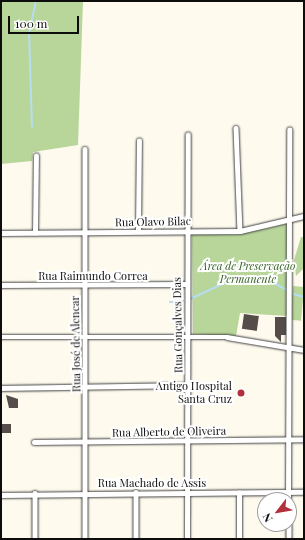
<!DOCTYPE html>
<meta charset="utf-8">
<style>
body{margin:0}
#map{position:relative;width:305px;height:540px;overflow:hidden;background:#fefaee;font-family:"Playfair Display",serif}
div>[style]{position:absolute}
.forest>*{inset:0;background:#b8d59a;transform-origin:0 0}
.stream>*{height:1.5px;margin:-0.75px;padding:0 0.75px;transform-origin:0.75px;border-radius:0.75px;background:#b6def1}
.building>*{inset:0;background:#544d4a;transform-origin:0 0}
.roads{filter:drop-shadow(0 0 1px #404040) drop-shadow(0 0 1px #404040)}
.minor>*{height:4.5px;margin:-2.25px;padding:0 2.25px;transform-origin:2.25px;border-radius:2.25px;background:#fff}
.dots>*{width:11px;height:11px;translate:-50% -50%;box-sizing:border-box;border:2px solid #fff;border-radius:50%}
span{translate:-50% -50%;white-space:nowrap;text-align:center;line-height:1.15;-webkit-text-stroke:4px #fff;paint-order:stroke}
.street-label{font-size:11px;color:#0d0d0d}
.park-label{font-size:11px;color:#325f22;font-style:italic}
.poi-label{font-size:11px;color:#0d0d0d}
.right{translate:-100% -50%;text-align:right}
.frame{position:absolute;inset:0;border:2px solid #0d0d0d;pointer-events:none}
.north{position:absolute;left:257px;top:492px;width:40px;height:40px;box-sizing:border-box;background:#fff;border:1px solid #9e9e9e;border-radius:50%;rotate:239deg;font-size:11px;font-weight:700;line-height:16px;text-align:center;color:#0d0d0d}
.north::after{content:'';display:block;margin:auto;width:14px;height:18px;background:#b22f3c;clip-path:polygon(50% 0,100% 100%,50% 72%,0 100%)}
.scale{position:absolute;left:8px;top:16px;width:71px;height:18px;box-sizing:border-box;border:2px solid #0d0d0d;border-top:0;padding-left:5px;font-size:12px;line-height:14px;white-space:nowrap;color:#0d0d0d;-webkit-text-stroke:3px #fff;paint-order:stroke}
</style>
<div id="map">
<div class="forest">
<i style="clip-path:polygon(1px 1px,83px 1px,78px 145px,33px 152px,32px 161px,1px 164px)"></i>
<i style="clip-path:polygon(287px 224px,288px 316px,240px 313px,236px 336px,193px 334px,192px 234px,237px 235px)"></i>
<i style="clip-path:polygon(301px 237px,304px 237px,304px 268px,296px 276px,294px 260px)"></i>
<i style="left:293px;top:286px;width:11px;height:34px;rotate:5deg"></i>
</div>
<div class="stream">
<i style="left:32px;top:127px;width:93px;rotate:-91.8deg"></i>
<i style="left:29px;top:34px;width:34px;rotate:-78deg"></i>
<i style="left:294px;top:294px;width:10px;rotate:17deg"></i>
<i style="left:190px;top:299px;width:41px;rotate:-24.7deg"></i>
<i style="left:227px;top:282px;width:23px;rotate:-7deg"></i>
<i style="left:250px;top:279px;width:24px;rotate:9deg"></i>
<i style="left:274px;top:283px;width:15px;rotate:28deg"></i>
<i style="left:170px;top:302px;width:13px;rotate:-4deg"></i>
</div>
<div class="building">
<i style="left:244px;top:314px;width:15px;height:15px;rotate:8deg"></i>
<i style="clip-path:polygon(275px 317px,286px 317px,286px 335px,281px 335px,281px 342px,275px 336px)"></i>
<i style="clip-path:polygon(6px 395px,18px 399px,18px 408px,9px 408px)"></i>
<i style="left:1px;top:424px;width:10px;height:9px"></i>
</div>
<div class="roads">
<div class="minor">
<i style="left:236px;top:128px;width:103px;rotate:87.8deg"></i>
<i style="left:85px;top:149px;width:390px;rotate:90deg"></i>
<i style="left:138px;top:231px;width:90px;rotate:-89.4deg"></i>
<i style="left:1px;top:233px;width:239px;rotate:-0.5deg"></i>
<i style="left:240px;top:231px;width:66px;rotate:-13.2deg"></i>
<i style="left:35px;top:233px;width:77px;rotate:-89.3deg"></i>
<i style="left:1px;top:285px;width:185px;rotate:-0.3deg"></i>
<i style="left:1px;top:337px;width:226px"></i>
<i style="left:227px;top:337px;width:78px;rotate:9.6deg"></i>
<i style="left:1px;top:388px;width:187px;rotate:-0.9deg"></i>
<i style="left:34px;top:442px;width:270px;rotate:-0.6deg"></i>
<i style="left:136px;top:492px;width:47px;rotate:90deg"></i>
<i style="left:35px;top:493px;width:46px;rotate:90deg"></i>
<i style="left:1px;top:495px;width:303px;rotate:-0.6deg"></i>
<i style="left:288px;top:500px;width:370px;rotate:-89.8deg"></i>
<i style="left:289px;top:524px;width:15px;rotate:90deg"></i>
<i style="left:187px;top:539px;width:404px;rotate:-89.9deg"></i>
<i style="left:239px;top:539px;width:46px;rotate:-90deg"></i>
</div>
</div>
<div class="dots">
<i style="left:241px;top:393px;background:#b22f3c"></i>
</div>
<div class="street-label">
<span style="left:153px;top:222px;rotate:-1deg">Rua Olavo Bilac</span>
<span style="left:93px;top:276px">Rua Raimundo Correa</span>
<span style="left:178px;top:325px;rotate:-91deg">Rua Gonçalves Dias</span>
<span style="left:76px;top:344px;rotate:-91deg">Rua José de Alencar</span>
<span style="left:169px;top:432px;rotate:-1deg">Rua Alberto de Oliveira</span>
<span style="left:152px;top:483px">Rua Machado de Assis</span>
</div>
<div class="park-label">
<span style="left:248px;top:273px">Área de Preservação<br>Permanente</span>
</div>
<div class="poi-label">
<span class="right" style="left:232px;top:393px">Antigo Hospital<br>Santa Cruz</span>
</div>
<div class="frame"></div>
<div class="north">N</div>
<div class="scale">100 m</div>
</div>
